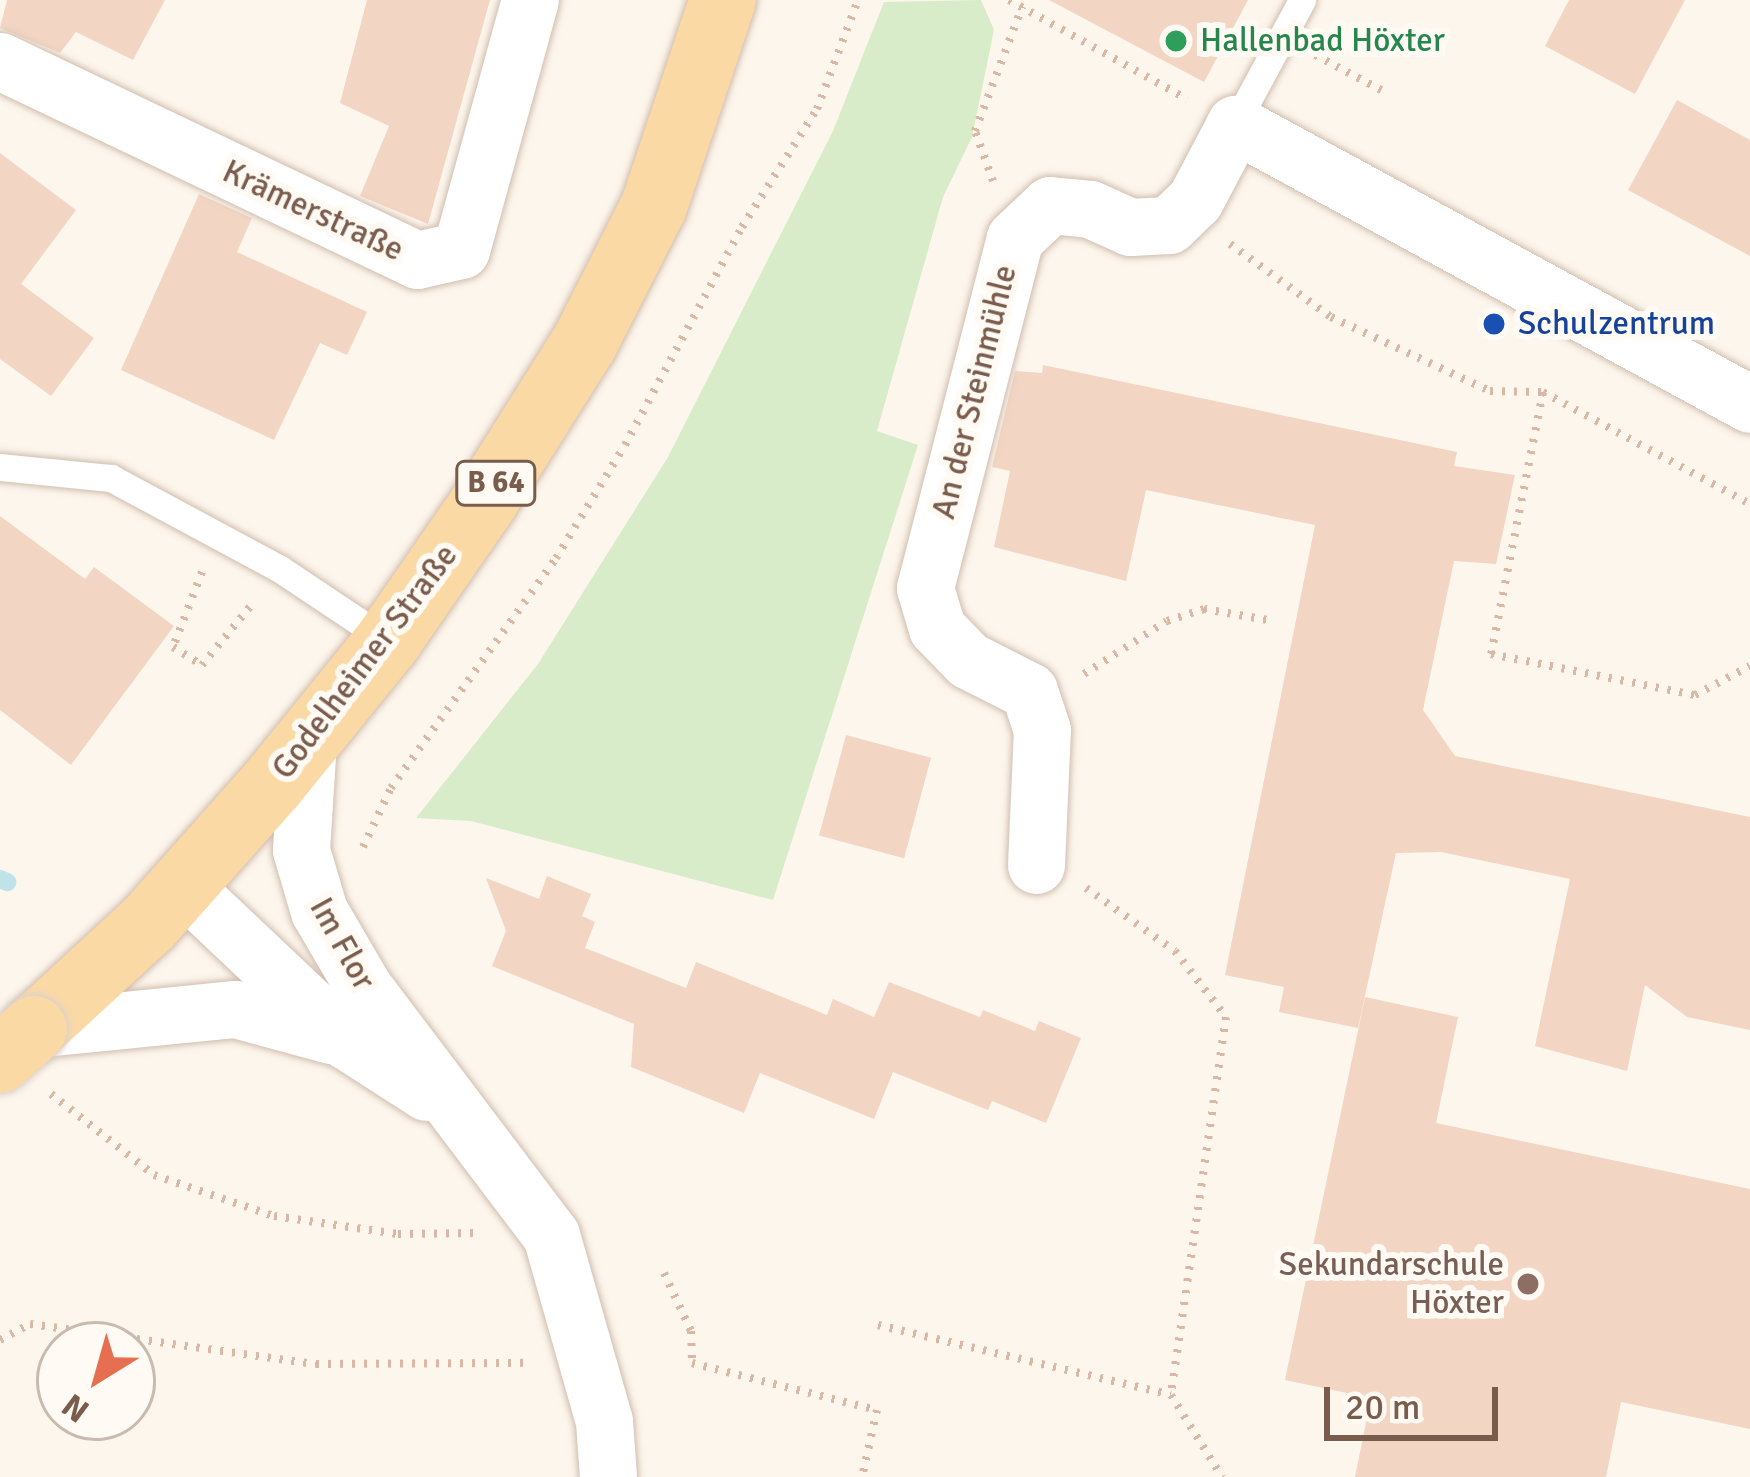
<!DOCTYPE html>
<meta charset="utf-8">
<style>
body{margin:0}
#map{position:relative;width:1750px;height:1477px;overflow:hidden;background:#fdf6ec;font-family:Signika,sans-serif}
div>[style]{position:absolute}
.green>*{inset:0;background:#d8ecc9}
.stream>*{height:18px;margin:-9px;padding:0 9px;transform-origin:9px;border-radius:9px;background:#bfe3e8}
.building>*{inset:0;background:#f3d5c3;transform-origin:0 0}
.path>*{height:8px;margin-top:-4px;transform-origin:0;background:repeating-linear-gradient(90deg,#d9b8a5 0 3px,transparent 0 12px)}
.roads{filter:drop-shadow(0 0 3px #d1beb0) drop-shadow(0 0 3px #d1beb0)}
.service>*{height:27px;margin:-13.5px;padding:0 13.5px;transform-origin:13.5px;border-radius:13.5px;background:#fff}
.minor>*{height:57px;margin:-28.5px;padding:0 28.5px;transform-origin:28.5px;border-radius:28.5px;background:#fff}
.primary>*{height:66px;margin:-33px;padding:0 33px;transform-origin:33px;border-radius:33px;background:#fbd9a5}
.bridges{filter:drop-shadow(0 0 3px #dad1cd) drop-shadow(0 0 3px #dad1cd)}
.primary-bridge>*{height:66px;margin:-33px;padding:0 33px;transform-origin:33px;border-radius:33px;background:#fbd9a5}
.dots>*{width:33px;height:33px;translate:-50% -50%;box-sizing:border-box;border:6px solid #fffaf3;border-radius:50%}
span{translate:-50% -50%;white-space:nowrap;text-align:center;line-height:1.15;-webkit-text-stroke:12px #fffaf3;paint-order:stroke}
.shield-label span{padding:3px 9px;background:#fffaf3;border:3px solid;border-radius:9px;-webkit-text-stroke-width:0}
.shield-label{font-size:30px;color:#7a5c4d;font-weight:700}
.leisure-label{font-size:33px;color:#27864d}
.left{translate:0 -50%;text-align:left}
.street-label{font-size:33px;color:#7a5c4d}
.transit-label{font-size:33px;color:#164399}
.education-label{font-size:33px;color:#785e54}
.right{translate:-100% -50%;text-align:right}
.north{position:absolute;left:36px;top:1321px;width:120px;height:120px;box-sizing:border-box;background:#fffaf3;border:3px solid #cabbb1;border-radius:50%;rotate:217deg;font-size:33px;font-weight:700;line-height:48px;text-align:center;color:#7a5c4d}
.north::after{content:'';display:block;margin:auto;width:42px;height:54px;background:#e76f51;clip-path:polygon(50% 0,100% 100%,50% 72%,0 100%)}
.scale{position:absolute;left:1324px;top:1387px;width:174px;height:54px;box-sizing:border-box;border:6px solid #7a5c4d;border-top:0;padding-left:15px;font-size:36px;line-height:42px;white-space:nowrap;color:#7a5c4d;-webkit-text-stroke:9px #fffaf3;paint-order:stroke}
</style>
<div id="map">
<div class="green">
<i style="clip-path:polygon(981px 0,994px 30px,972px 137px,943px 197px,877px 431px,918px 445px,773px 900px,471px 821px,416px 818px,538px 664px,668px 457px,833px 131px,884px 2px)"></i>
</div>
<div class="stream">
<i style="left:0;top:879px;width:8px;rotate:23deg"></i>
</div>
<div class="building">
<i style="clip-path:polygon(7px 0,165px 0,133px 60px,76px 32px,60px 53px,0 28px)"></i>
<i style="clip-path:polygon(367px 0,490px 0,428px 224px,360px 196px,389px 126px,340px 103px)"></i>
<i style="clip-path:polygon(1049px 0,1248px 0,1204px 82px)"></i>
<i style="clip-path:polygon(1569px 0,1685px 0,1635px 94px,1545px 46px)"></i>
<i style="clip-path:polygon(1677px 100px,1750px 140px,1750px 256px,1628px 190px)"></i>
<i style="clip-path:polygon(0 153px,76px 210px,21px 284px,94px 338px,51px 396px,0 359px)"></i>
<i style="clip-path:polygon(199px 194px,252px 218px,237px 252px,367px 312px,347px 355px,320px 343px,274px 440px,121px 370px)"></i>
<i style="clip-path:polygon(1043px 365px,1457px 452px,1454px 466px,1515px 475px,1496px 564px,1454px 561px,1423px 710px,1455px 756px,1750px 817px,1750px 1030px,1687px 1017px,1645px 985px,1627px 1071px,1535px 1046px,1570px 879px,1441px 852px,1396px 853px,1358px 1028px,1279px 1012px,1284px 987px,1225px 975px,1315px 525px,1146px 490px,1126px 581px,994px 547px,1010px 471px,992px 467px,1015px 371px,1042px 373px)"></i>
<i style="clip-path:polygon(0 516px,85px 579px,94px 567px,174px 626px,71px 765px,0 710px)"></i>
<i style="left:846px;top:735px;width:88px;height:104px;rotate:15deg"></i>
<i style="clip-path:polygon(547px 876px,591px 894px,582px 916px,595px 922px,585px 948px,686px 988px,696px 962px,827px 1015px,833px 999px,874px 1017px,889px 982px,980px 1017px,983px 1010px,1035px 1031px,1039px 1021px,1081px 1038px,1046px 1123px,992px 1101px,988px 1110px,893px 1072px,874px 1119px,760px 1073px,744px 1113px,631px 1067px,634px 1024px,492px 966px,506px 931px,486px 878px,539px 899px)"></i>
<i style="clip-path:polygon(1365px 997px,1458px 1017px,1436px 1123px,1750px 1189px,1750px 1429px,1621px 1402px,1606px 1477px,1355px 1477px,1371px 1398px,1285px 1380px)"></i>
</div>
<div class="path">
<i style="left:1009px;top:0;width:204px;rotate:29.1deg"></i>
<i style="left:1315px;top:55px;width:75px;rotate:27.9deg"></i>
<i style="left:993px;top:181px;width:53px;rotate:-109.8deg"></i>
<i style="left:975px;top:131px;width:133px;rotate:-69.2deg"></i>
<i style="left:1230px;top:244px;width:125px;rotate:35.9deg"></i>
<i style="left:1331px;top:317px;width:175px;rotate:25deg"></i>
<i style="left:1490px;top:391px;width:53px;rotate:1.1deg"></i>
<i style="left:1543px;top:392px;width:235px;rotate:28.4deg"></i>
<i style="left:1543px;top:392px;width:267px;rotate:101.2deg"></i>
<i style="left:1491px;top:654px;width:208px;rotate:11.4deg"></i>
<i style="left:1695px;top:695px;width:62px;rotate:-27.8deg"></i>
<i style="left:202px;top:572px;width:80px;rotate:111.1deg"></i>
<i style="left:173px;top:647px;width:34px;rotate:32deg"></i>
<i style="left:202px;top:665px;width:80px;rotate:-50.6deg"></i>
<i style="left:1084px;top:674px;width:98px;rotate:-32.6deg"></i>
<i style="left:1167px;top:621px;width:39px;rotate:-18deg"></i>
<i style="left:1204px;top:609px;width:65px;rotate:9.8deg"></i>
<i style="left:363px;top:847px;width:65px;rotate:-64.6deg"></i>
<i style="left:391px;top:788px;width:283px;rotate:-54.3deg"></i>
<i style="left:556px;top:558px;width:132px;rotate:-58.6deg"></i>
<i style="left:625px;top:445px;width:247px;rotate:-61.8deg"></i>
<i style="left:742px;top:227px;width:140px;rotate:-57.6deg"></i>
<i style="left:817px;top:109px;width:116px;rotate:-69.4deg"></i>
<i style="left:1086px;top:888px;width:109px;rotate:35.3deg"></i>
<i style="left:1175px;top:951px;width:83px;rotate:52.3deg"></i>
<i style="left:1226px;top:1017px;width:382px;rotate:98.3deg"></i>
<i style="left:51px;top:1094px;width:131px;rotate:38.2deg"></i>
<i style="left:154px;top:1175px;width:127px;rotate:18.9deg"></i>
<i style="left:274px;top:1216px;width:125px;rotate:8.3deg"></i>
<i style="left:398px;top:1234px;width:81px;rotate:-0.7deg"></i>
<i style="left:664px;top:1273px;width:64px;rotate:65deg"></i>
<i style="left:691px;top:1331px;width:32px;rotate:88deg"></i>
<i style="left:692px;top:1363px;width:191px;rotate:14.3deg"></i>
<i style="left:877px;top:1410px;width:69px;rotate:102.6deg"></i>
<i style="left:878px;top:1325px;width:301px;rotate:13.4deg"></i>
<i style="left:1171px;top:1395px;width:97px;rotate:58.1deg"></i>
<i style="left:0;top:1340px;width:34px;rotate:-28deg"></i>
<i style="left:30px;top:1324px;width:289px;rotate:8deg"></i>
<i style="left:316px;top:1364px;width:215px;rotate:-0.3deg"></i>
</div>
<div class="roads">
<div class="service">
<i style="left:1235px;top:124px;width:141px;rotate:-61.6deg"></i>
<i style="left:0;top:467px;width:112px;rotate:5.7deg"></i>
<i style="left:111px;top:478px;width:192px;rotate:28.3deg"></i>
<i style="left:280px;top:569px;width:130px;rotate:33.7deg"></i>
</div>
<div class="minor">
<i style="left:0;top:61px;width:462px;rotate:25.5deg"></i>
<i style="left:417px;top:260px;width:45px;rotate:-12.8deg"></i>
<i style="left:461px;top:250px;width:259px;rotate:-74.6deg"></i>
<i style="left:308px;top:741px;width:109px;rotate:93.7deg"></i>
<i style="left:301px;top:850px;width:64px;rotate:73.6deg"></i>
<i style="left:319px;top:911px;width:89px;rotate:59.7deg"></i>
<i style="left:364px;top:988px;width:310px;rotate:52.9deg"></i>
<i style="left:551px;top:1235px;width:193px;rotate:74.1deg"></i>
<i style="left:604px;top:1421px;width:56px;rotate:85.9deg"></i>
<i style="left:1036px;top:865px;width:135px;rotate:-87.5deg"></i>
<i style="left:1042px;top:730px;width:41px;rotate:-108.4deg"></i>
<i style="left:1029px;top:691px;width:68px;rotate:-153.1deg"></i>
<i style="left:968px;top:660px;width:45px;rotate:-134.1deg"></i>
<i style="left:937px;top:628px;width:42px;rotate:-106.7deg"></i>
<i style="left:925px;top:588px;width:361px;rotate:-75.6deg"></i>
<i style="left:1015px;top:238px;width:48px;rotate:-43.3deg"></i>
<i style="left:1050px;top:205px;width:40px;rotate:5.7deg"></i>
<i style="left:1090px;top:209px;width:44px;rotate:24.2deg"></i>
<i style="left:1130px;top:227px;width:39px;rotate:-3deg"></i>
<i style="left:1169px;top:225px;width:36px;rotate:-44deg"></i>
<i style="left:1195px;top:200px;width:86px;rotate:-62.2deg"></i>
<i style="left:1235px;top:124px;width:586px;rotate:28.53deg"></i>
<i style="left:182px;top:885px;width:227px;rotate:43.4deg"></i>
<i style="left:347px;top:1041px;width:94px;rotate:32.8deg"></i>
<i style="left:34px;top:1029px;width:202px;rotate:-5.7deg"></i>
<i style="left:235px;top:1009px;width:99px;rotate:15.2deg"></i>
</div>
<div class="primary">
<i style="left:34px;top:1029px;width:156px;rotate:-42.7deg"></i>
<i style="left:149px;top:923px;width:188px;rotate:-48.4deg"></i>
<i style="left:274px;top:782px;width:181px;rotate:-51deg"></i>
<i style="left:388px;top:641px;width:167px;rotate:-55.3deg"></i>
<i style="left:483px;top:504px;width:191px;rotate:-57.8deg"></i>
<i style="left:585px;top:342px;width:153px;rotate:-63.1deg"></i>
<i style="left:654px;top:206px;width:217px;rotate:-71.5deg"></i>
</div>
</div>
<div class="bridges">
<div class="primary-bridge">
<i style="left:0;top:1060px;width:46px;rotate:-42.4deg"></i>
</div>
</div>
<div class="dots">
<i style="left:1176px;top:41px;background:#2e9e5b"></i>
<i style="left:1494px;top:324px;background:#1a4fb4"></i>
<i style="left:1528px;top:1284px;background:#8d6e63"></i>
</div>
<div class="shield-label">
<span style="left:496px;top:483px">B 64</span>
</div>
<div class="leisure-label">
<span class="left" style="left:1200px;top:41px">Hallenbad Höxter</span>
</div>
<div class="street-label">
<span style="left:313px;top:211px;rotate:25deg">Krämerstraße</span>
<span style="left:975px;top:392px;rotate:-76deg">An der Steinmühle</span>
<span style="left:365px;top:662px;rotate:-53deg">Godelheimer Straße</span>
<span style="left:342px;top:944px;rotate:61deg">Im Flor</span>
</div>
<div class="transit-label">
<span class="left" style="left:1518px;top:324px">Schulzentrum</span>
</div>
<div class="education-label">
<span class="right" style="left:1504px;top:1284px">Sekundarschule<br>Höxter</span>
</div>
<div class="north">N</div>
<div class="scale">20 m</div>
</div>
